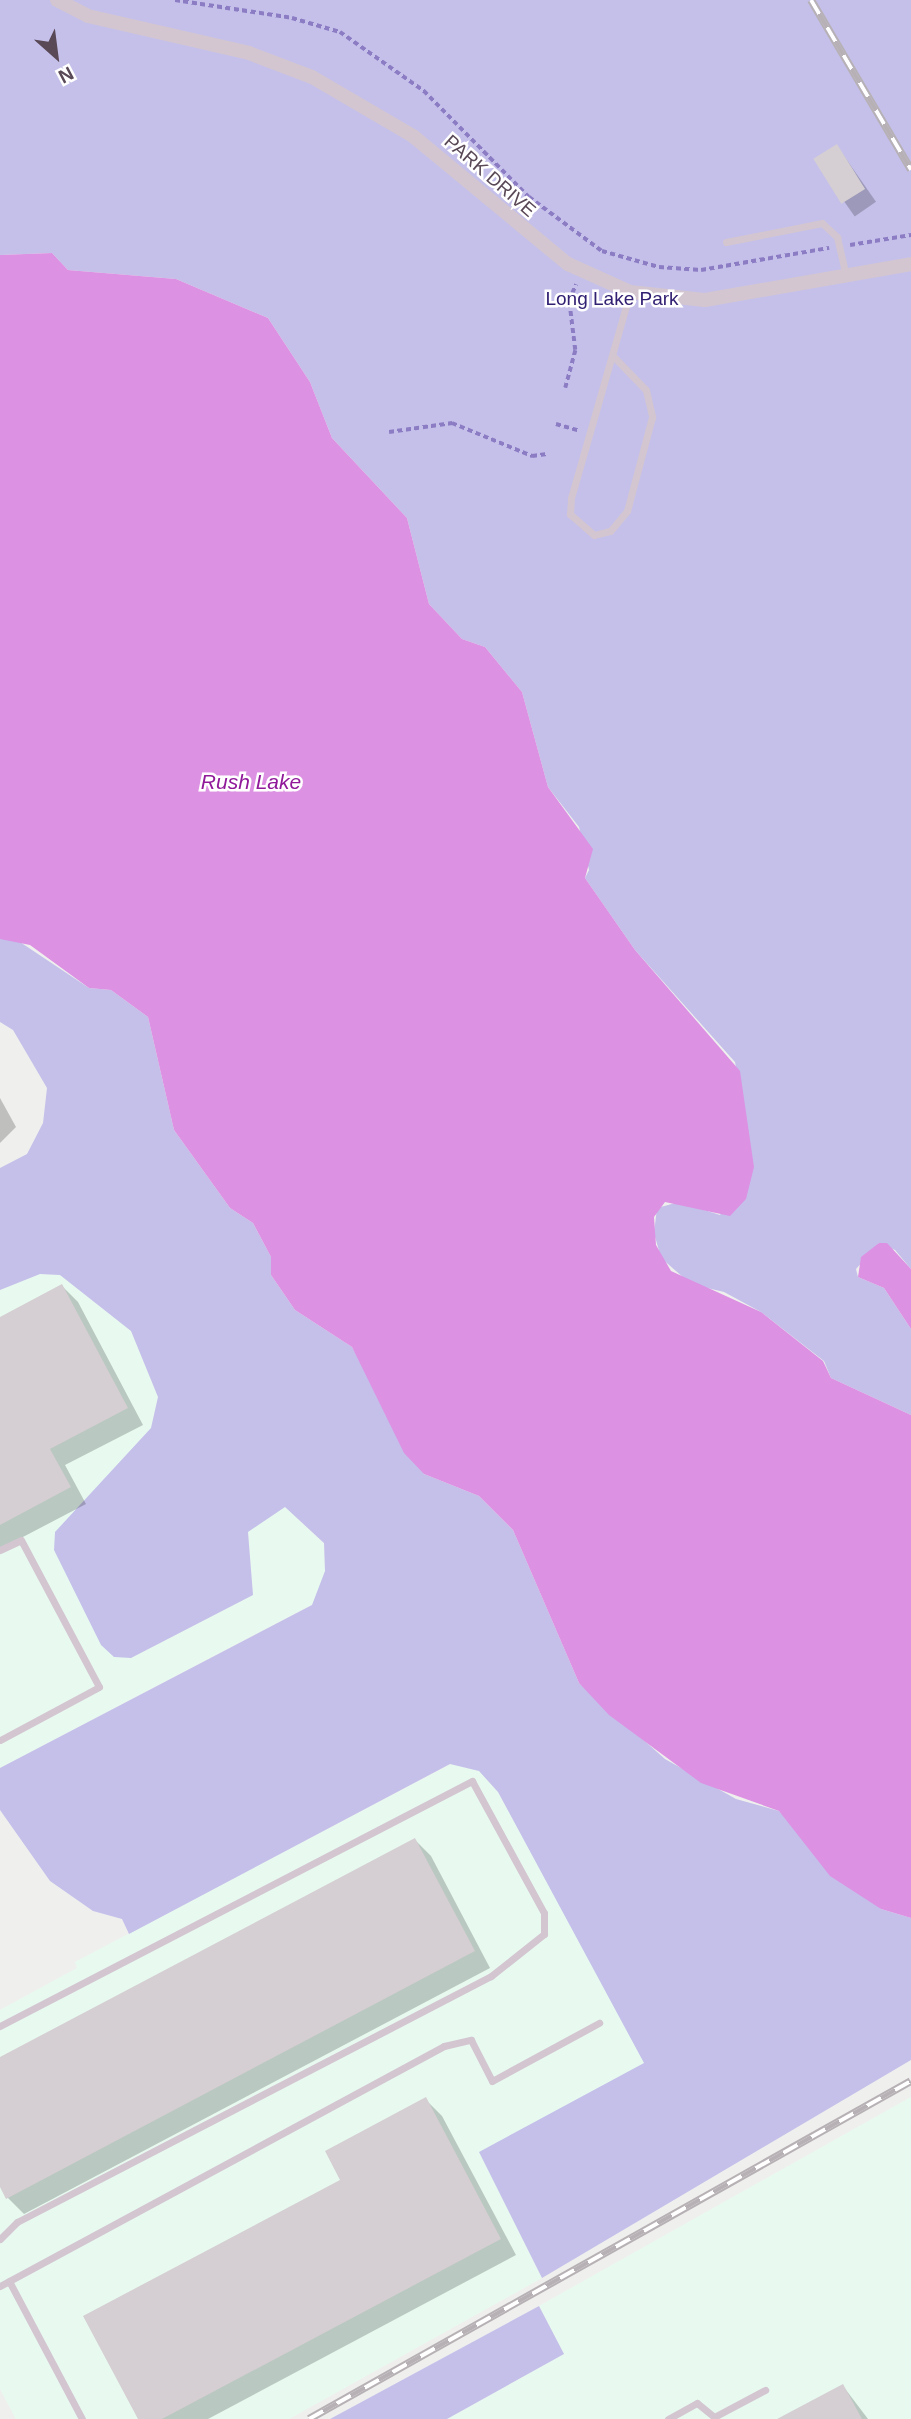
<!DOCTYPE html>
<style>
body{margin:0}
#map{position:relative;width:911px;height:2419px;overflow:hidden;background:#eff0ee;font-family:Helvetica,sans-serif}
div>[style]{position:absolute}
.commercial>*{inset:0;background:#e8faf0}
.green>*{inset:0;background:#c4c0ea}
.water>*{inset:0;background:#dc91e3}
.shadow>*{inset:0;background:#0003;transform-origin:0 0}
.building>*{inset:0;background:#d5ced2;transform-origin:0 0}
.path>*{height:3.5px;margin-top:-1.75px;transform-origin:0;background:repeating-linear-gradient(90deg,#8c7cc4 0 5px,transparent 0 8.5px)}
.service>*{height:7px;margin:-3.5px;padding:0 3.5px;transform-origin:3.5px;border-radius:3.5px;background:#d3c6d1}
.minor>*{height:14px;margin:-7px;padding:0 7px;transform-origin:7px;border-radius:7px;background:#d3c6d1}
.rail>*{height:8px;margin-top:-4px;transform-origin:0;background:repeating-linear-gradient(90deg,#fff 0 16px,#b7b1b5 0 32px);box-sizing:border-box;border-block:2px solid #b7b1b5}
span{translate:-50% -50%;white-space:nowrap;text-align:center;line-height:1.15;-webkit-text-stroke:5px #fff;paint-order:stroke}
.street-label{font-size:19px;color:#594856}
.park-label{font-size:19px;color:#322073}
.water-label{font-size:21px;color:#901a9a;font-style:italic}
.north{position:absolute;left:21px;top:21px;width:70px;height:70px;-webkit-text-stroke:5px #fff;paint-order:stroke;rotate:152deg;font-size:19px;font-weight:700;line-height:28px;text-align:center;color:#594856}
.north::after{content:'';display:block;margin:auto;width:24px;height:32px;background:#594856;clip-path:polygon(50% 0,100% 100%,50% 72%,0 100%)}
</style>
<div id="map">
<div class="commercial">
<i style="clip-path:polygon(40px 1274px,60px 1275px,131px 1331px,158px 1397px,151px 1428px,103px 1481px,131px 1658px,253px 1595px,248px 1531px,285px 1507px,324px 1544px,325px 1572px,313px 1604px,0 1768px,0 1290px)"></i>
<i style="clip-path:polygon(451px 1764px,479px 1771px,498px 1792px,645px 2063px,480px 2152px,542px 2278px,289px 2419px,16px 2419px,0 2389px,0 2010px,77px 1968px,75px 1962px)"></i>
<i style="clip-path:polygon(911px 2097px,911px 2419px,447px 2419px,564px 2354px,539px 2306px)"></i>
</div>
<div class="green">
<i style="clip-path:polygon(0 0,911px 0,911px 1269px,895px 1250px,879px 1243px,856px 1269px,858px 1277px,884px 1288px,911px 1329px,911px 1415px,831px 1378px,824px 1361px,761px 1312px,724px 1292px,691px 1284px,661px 1258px,654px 1233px,657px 1208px,679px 1202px,720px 1215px,751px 1151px,735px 1062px,635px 950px,585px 878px,589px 870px,579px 827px,548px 787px,522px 692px,485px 647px,462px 639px,429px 604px,407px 518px,332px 438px,310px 382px,268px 318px,176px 279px,68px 270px,52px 253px,0 255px)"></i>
<i style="clip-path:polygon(11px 936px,89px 988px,111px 990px,148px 1017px,174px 1130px,230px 1208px,253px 1223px,271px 1257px,271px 1275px,295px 1310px,352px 1347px,424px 1474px,479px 1496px,513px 1530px,579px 1683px,665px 1759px,736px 1799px,779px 1811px,881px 1909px,911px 1918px,911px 2060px,542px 2278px,479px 2152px,644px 2063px,498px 1792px,479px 1771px,450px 1764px,129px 1934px,122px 1919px,93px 1911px,50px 1881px,0 1810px,0 1768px,312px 1605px,325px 1571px,324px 1543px,285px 1507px,248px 1532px,253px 1595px,131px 1658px,114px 1657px,101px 1645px,54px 1550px,55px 1532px,151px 1428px,158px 1397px,131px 1331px,60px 1275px,40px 1274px,0 1290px,0 1168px,27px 1154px,43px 1123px,47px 1088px,13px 1030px,0 1022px,0 939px)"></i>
<i style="clip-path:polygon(539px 2306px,564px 2354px,447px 2419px,330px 2419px)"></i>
</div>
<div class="water">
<i style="clip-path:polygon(52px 253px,68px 270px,176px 279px,268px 318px,310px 382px,332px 438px,407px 518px,429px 604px,462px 639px,485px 647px,522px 692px,548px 787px,593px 849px,585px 878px,635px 950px,740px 1071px,754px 1167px,746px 1199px,730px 1216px,665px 1202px,654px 1217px,656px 1245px,671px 1271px,761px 1312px,823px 1361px,831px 1378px,911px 1415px,911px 1918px,881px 1909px,830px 1876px,779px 1811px,701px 1783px,609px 1715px,579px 1683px,513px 1530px,479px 1496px,424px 1474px,404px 1453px,352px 1347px,295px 1310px,271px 1275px,271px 1257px,253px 1223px,230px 1208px,174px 1130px,148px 1017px,111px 990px,89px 988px,30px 945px,0 939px,0 255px)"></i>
<i style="clip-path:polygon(879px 1243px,887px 1243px,911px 1269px,911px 1329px,884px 1288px,858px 1277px,861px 1257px)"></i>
</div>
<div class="shadow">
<i style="left:837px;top:146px;width:68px;height:26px;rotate:55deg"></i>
<i style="clip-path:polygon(0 1098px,16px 1127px,0 1143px)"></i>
<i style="clip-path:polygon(62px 1286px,78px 1302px,143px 1425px,65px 1465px,86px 1504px,0 1549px,0 1319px)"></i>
<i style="clip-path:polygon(415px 1840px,431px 1856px,490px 1968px,24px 2214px,8px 2198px,0 2184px,0 2059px)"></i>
<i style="clip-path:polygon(426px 2100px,442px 2116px,516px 2255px,208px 2419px,140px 2419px,342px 2181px)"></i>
<i style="clip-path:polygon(843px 2386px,868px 2419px,781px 2419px)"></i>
</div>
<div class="building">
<i style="left:837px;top:144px;width:53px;height:28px;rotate:58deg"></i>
<i style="clip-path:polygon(62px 1284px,128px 1408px,50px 1449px,71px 1487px,0 1525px,0 1317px)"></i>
<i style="clip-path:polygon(415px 1838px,475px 1951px,6px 2199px,0 2187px,0 2057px)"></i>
<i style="clip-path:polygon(426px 2097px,501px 2239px,162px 2419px,138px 2419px,83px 2316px,340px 2180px,325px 2151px)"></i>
<i style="clip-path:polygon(843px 2384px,862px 2419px,777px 2419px)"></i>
</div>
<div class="path">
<i style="left:175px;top:0;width:118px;rotate:8.7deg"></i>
<i style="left:292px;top:18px;width:50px;rotate:16.3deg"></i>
<i style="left:340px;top:32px;width:103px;rotate:35.1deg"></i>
<i style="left:424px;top:91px;width:149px;rotate:45.3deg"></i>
<i style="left:529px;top:197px;width:91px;rotate:36.5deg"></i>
<i style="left:602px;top:251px;width:59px;rotate:15.7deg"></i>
<i style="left:659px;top:267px;width:42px;rotate:4.1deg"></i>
<i style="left:701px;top:270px;width:130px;rotate:-9.8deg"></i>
<i style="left:850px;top:245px;width:62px;rotate:-9.3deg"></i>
<i style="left:565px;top:388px;width:39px;rotate:-75deg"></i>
<i style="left:575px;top:350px;width:49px;rotate:-97deg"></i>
<i style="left:569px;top:301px;width:18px;rotate:-68deg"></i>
<i style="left:556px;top:424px;width:25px;rotate:16deg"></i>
<i style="left:389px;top:432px;width:64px;rotate:-8.1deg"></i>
<i style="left:452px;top:423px;width:87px;rotate:22.4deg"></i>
<i style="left:532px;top:456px;width:15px;rotate:-8deg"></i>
</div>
<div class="service">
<i style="left:726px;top:242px;width:98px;rotate:-11.2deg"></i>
<i style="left:822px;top:223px;width:21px;rotate:43deg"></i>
<i style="left:837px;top:237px;width:39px;rotate:77deg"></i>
<i style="left:613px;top:356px;width:47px;rotate:45.9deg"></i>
<i style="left:646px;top:390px;width:28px;rotate:77deg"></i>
<i style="left:652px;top:417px;width:97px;rotate:104.9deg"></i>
<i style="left:627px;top:511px;width:26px;rotate:130deg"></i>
<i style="left:610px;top:531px;width:16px;rotate:166deg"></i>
<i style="left:594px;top:535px;width:32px;rotate:-139deg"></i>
<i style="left:570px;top:514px;width:16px;rotate:-86deg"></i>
<i style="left:571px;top:498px;width:214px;rotate:-74deg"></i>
<i style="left:0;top:1550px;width:23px;rotate:-25deg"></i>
<i style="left:21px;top:1540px;width:166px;rotate:62deg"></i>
<i style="left:99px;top:1687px;width:112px;rotate:151.8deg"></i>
<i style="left:0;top:2026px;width:532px;rotate:-27.43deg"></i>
<i style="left:472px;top:1781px;width:150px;rotate:61.4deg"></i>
<i style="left:544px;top:1913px;width:21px;rotate:90deg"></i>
<i style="left:544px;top:1934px;width:68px;rotate:141.6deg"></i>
<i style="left:491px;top:1976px;width:534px;rotate:152.57deg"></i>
<i style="left:17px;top:2222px;width:24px;rotate:135deg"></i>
<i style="left:9px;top:2281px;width:156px;rotate:62.1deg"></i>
<i style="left:0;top:2286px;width:505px;rotate:-28.39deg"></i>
<i style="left:444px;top:2046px;width:28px;rotate:-13deg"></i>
<i style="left:471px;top:2040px;width:46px;rotate:62.9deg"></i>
<i style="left:492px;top:2081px;width:122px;rotate:-28.5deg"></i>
<i style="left:668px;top:2419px;width:33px;rotate:-29deg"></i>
<i style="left:697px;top:2403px;width:22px;rotate:39deg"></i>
<i style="left:714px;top:2417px;width:58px;rotate:-27.9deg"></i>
</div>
<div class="minor">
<i style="left:57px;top:0;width:35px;rotate:27deg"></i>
<i style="left:88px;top:16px;width:165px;rotate:12.9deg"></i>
<i style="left:249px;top:53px;width:67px;rotate:20.9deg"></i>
<i style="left:312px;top:77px;width:117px;rotate:30.3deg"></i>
<i style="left:413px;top:136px;width:201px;rotate:39.6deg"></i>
<i style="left:568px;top:264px;width:68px;rotate:24.3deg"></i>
<i style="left:630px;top:292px;width:75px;rotate:6.1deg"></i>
<i style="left:705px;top:300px;width:209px;rotate:-9.9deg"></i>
</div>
<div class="rail">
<i style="left:811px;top:0;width:197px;rotate:59.5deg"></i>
<i style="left:309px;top:2419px;width:690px;rotate:-29.31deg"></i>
</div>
<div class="street-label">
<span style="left:490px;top:176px;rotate:41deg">PARK DRIVE</span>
</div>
<div class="park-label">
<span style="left:612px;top:299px">Long Lake Park</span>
</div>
<div class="water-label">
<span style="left:251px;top:782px">Rush Lake</span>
</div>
<div class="north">N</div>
</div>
